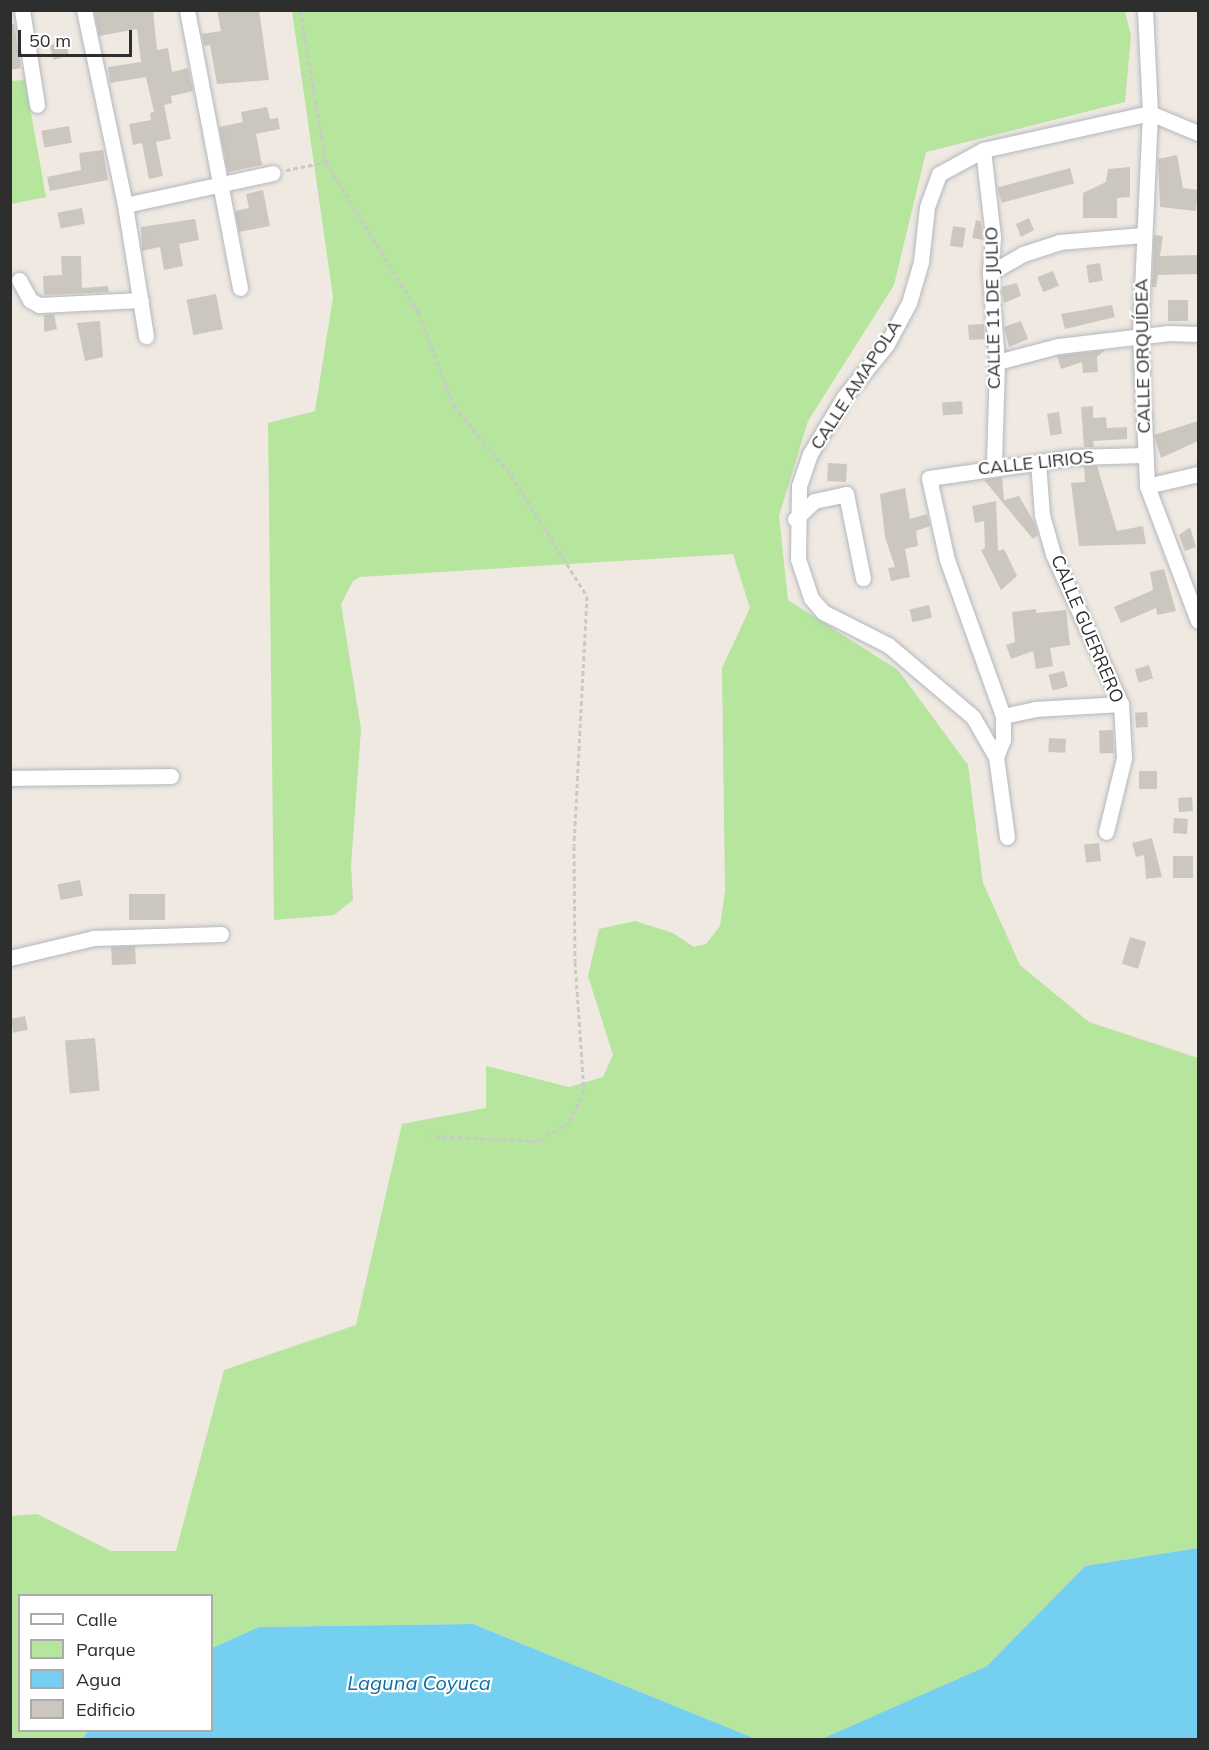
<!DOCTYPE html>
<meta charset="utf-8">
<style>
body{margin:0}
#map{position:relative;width:1209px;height:1750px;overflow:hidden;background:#efe9e1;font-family:Mulish,sans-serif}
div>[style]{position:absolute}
.green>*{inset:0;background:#b6e59e}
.water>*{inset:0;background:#75cff0}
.building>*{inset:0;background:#cbc7bf;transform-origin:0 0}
.path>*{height:3px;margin-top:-1.5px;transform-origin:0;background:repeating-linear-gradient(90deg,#c9c9c9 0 4.5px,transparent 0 7.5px)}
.roads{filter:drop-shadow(0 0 2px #b4b7c1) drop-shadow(0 0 2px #b4b7c1)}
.minor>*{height:15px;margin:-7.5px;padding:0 7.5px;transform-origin:7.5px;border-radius:7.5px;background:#fff}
span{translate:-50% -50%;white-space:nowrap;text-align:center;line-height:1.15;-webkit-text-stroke:4.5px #fff;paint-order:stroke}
.street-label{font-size:18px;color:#2e2e2e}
.water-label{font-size:20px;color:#0d6fa3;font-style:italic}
.frame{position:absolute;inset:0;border:12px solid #2e2e2e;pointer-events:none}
.legend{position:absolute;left:18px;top:1594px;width:195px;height:138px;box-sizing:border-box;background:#fff;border:2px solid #ababab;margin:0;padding:8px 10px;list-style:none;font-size:18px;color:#2e2e2e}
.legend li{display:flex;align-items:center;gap:12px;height:30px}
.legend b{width:30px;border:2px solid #ababab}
.scale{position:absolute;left:18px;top:30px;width:114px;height:27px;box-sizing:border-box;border:3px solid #2e2e2e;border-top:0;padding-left:8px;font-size:18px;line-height:21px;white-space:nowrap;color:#2e2e2e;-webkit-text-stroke:4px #fff;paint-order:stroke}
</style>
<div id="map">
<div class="green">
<i style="clip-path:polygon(292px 11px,1125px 11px,1131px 36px,1125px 102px,926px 152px,894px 285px,808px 421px,779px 516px,788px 600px,898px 670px,968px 765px,983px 883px,1020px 965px,1089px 1022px,1198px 1058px,1198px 1548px,1085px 1566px,987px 1666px,822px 1740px,756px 1739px,473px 1624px,259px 1627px,212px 1648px,212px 1596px,20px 1596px,20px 1730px,88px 1731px,82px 1739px,11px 1740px,11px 1516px,37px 1514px,111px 1551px,176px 1551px,224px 1370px,356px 1325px,402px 1124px,486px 1108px,486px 1066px,569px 1087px,603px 1077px,613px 1055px,588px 976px,599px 929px,635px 921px,673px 933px,694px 947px,706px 944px,720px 926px,725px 891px,722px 668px,750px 608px,733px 554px,360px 577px,353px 581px,341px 604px,361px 729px,351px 866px,353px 900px,334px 915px,274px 920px,268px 423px,315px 411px,333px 297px)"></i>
<i style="clip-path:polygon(25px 80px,46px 197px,11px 204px,11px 81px)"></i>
</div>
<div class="water">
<i style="clip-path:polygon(1198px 1548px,1198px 1739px,822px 1739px,987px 1666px,1085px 1566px)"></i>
<i style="clip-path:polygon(473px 1624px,756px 1739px,82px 1739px,88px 1731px,212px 1730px,212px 1648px,259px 1627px)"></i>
</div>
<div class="building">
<i style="clip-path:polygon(94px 10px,153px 10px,157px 50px,168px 48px,172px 72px,188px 68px,193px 91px,171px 96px,172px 103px,164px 105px,171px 139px,156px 142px,163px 176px,149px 179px,142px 143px,133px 145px,129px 124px,151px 120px,150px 113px,154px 112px,146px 77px,110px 83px,108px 67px,141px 62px,137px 29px,99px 36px)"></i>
<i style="clip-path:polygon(217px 10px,259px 10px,269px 80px,217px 84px,210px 45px,204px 46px,202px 34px,221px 31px)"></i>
<i style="clip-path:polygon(10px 24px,14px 24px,21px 68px,10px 70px)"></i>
<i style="left:65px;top:41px;width:15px;height:16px;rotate:74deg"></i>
<i style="clip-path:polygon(267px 107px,270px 119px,278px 118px,280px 129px,256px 134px,262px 165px,228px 172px,219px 127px,243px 122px,241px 112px)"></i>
<i style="left:69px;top:126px;width:17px;height:28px;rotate:80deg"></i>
<i style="clip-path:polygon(103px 150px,108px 180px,50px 191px,47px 177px,81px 170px,79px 153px)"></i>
<i style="clip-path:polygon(1177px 155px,1183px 188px,1198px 190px,1196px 211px,1160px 207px,1158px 159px)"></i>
<i style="clip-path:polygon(1130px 167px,1130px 197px,1117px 198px,1117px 218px,1083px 218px,1083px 193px,1106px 182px,1108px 169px)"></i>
<i style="left:1070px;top:168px;width:16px;height:75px;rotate:75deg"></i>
<i style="clip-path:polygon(263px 190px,270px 226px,239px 232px,235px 211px,249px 208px,246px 194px)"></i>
<i style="left:82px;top:208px;width:16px;height:25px;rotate:79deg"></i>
<i style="clip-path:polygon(1029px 218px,1034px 230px,1021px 237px,1016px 224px)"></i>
<i style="clip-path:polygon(195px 219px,199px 240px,179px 244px,183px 266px,164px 270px,160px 247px,142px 251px,141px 227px)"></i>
<i style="clip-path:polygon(976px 220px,981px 222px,983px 240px,972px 238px)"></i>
<i style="left:953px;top:226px;width:13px;height:20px;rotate:9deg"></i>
<i style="clip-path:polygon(1154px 235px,1163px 236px,1160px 256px,1198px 255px,1198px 274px,1158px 275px,1156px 287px,1152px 287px)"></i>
<i style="clip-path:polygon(61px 256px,81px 256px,82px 288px,108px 286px,109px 292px,44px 295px,43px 276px,62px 275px)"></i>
<i style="left:1100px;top:263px;width:18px;height:14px;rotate:81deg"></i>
<i style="left:1053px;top:271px;width:16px;height:17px;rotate:68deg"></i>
<i style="clip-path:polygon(1017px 283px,1021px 296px,1004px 303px,1001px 287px)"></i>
<i style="left:216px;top:294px;width:36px;height:30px;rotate:79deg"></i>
<i style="left:1168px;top:300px;width:20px;height:21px"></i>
<i style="clip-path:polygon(1112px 305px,1115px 317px,1065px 329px,1061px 314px)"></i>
<i style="clip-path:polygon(54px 314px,57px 329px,44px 332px,44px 315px)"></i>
<i style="clip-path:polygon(100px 321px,103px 357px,85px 361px,77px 323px)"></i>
<i style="clip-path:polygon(1021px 321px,1028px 339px,1009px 347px,1004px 327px)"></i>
<i style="left:984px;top:324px;width:15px;height:16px;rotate:86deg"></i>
<i style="clip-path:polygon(1105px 350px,1097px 357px,1098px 372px,1083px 373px,1082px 362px,1061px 369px,1057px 356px)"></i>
<i style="left:962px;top:401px;width:13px;height:20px;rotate:86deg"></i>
<i style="clip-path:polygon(1093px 406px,1093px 418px,1106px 417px,1107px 428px,1127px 427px,1127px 439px,1093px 441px,1094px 447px,1084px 447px,1081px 407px)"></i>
<i style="left:1059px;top:412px;width:22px;height:12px;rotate:82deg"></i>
<i style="clip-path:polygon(1198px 421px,1198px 441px,1161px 458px,1154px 435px)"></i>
<i style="left:828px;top:463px;width:19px;height:18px;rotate:3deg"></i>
<i style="clip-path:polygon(1084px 466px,1097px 466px,1117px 531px,1143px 526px,1146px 544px,1079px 546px,1071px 483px,1085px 482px)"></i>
<i style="clip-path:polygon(1002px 477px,1004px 500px,1019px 496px,1034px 522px,1038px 535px,1033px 539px,984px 480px)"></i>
<i style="clip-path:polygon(905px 488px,910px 519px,927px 514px,930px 526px,916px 531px,918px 546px,905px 549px,910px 577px,891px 581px,888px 568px,895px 567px,885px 537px,880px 494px)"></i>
<i style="clip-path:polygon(996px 501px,998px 551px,1004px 549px,1017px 576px,1001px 590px,981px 550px,985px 548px,984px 521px,975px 523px,972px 506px)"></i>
<i style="clip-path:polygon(1190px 527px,1196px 547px,1185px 551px,1179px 535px)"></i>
<i style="clip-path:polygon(1164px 569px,1176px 611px,1157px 615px,1156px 608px,1121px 623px,1114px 607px,1153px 590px,1150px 572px)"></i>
<i style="left:929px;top:605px;width:13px;height:20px;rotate:77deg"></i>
<i style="clip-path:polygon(1036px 609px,1036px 613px,1066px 610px,1070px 645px,1050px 648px,1053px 666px,1036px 669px,1033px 651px,1011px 659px,1006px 645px,1015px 642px,1012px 612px)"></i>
<i style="left:1149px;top:665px;width:14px;height:15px;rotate:73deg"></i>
<i style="left:1064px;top:671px;width:16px;height:16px;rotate:76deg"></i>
<i style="left:1147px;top:712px;width:15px;height:12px;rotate:86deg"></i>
<i style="left:1113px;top:730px;width:23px;height:14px;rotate:88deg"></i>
<i style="left:1049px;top:738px;width:17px;height:14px;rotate:3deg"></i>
<i style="left:1139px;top:771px;width:18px;height:18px"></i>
<i style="left:1192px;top:797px;width:14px;height:14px;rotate:86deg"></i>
<i style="left:1174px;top:818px;width:14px;height:15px;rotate:4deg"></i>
<i style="clip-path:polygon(1152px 838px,1162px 877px,1146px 879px,1144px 855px,1136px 857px,1132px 843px)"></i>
<i style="left:1099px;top:843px;width:18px;height:15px;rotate:84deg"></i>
<i style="left:1173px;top:856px;width:20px;height:22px"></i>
<i style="left:80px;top:880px;width:16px;height:23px;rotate:79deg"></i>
<i style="left:129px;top:894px;width:36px;height:26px"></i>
<i style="left:1130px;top:937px;width:17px;height:28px;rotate:17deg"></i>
<i style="left:135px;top:946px;width:18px;height:24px;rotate:87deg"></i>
<i style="left:25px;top:1016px;width:14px;height:15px;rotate:78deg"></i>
<i style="left:95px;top:1038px;width:53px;height:30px;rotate:85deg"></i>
</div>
<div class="path">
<i style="left:300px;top:10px;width:154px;rotate:80.3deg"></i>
<i style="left:326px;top:162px;width:176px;rotate:58.5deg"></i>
<i style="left:418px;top:312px;width:101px;rotate:69deg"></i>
<i style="left:454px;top:406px;width:89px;rotate:50.4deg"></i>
<i style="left:511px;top:475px;width:143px;rotate:57.9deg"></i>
<i style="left:587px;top:596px;width:250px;rotate:93deg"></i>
<i style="left:574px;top:846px;width:116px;rotate:89.5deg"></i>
<i style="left:575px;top:962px;width:128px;rotate:86deg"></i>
<i style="left:584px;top:1090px;width:36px;rotate:114deg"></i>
<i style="left:569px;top:1123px;width:37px;rotate:151deg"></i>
<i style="left:537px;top:1141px;width:107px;rotate:-177.3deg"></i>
<i style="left:286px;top:170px;width:41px;rotate:-11.3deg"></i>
</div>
<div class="roads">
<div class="minor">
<i style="left:22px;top:10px;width:96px;rotate:81deg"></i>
<i style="left:84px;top:10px;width:199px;rotate:78.1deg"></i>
<i style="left:125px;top:205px;width:133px;rotate:80.9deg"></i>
<i style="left:187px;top:10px;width:283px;rotate:79.2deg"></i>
<i style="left:1145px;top:10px;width:103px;rotate:87.2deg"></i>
<i style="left:1150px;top:113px;width:222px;rotate:92.6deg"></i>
<i style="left:1140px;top:335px;width:151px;rotate:87.3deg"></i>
<i style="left:1147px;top:486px;width:144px;rotate:69.3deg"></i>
<i style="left:1150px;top:113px;width:52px;rotate:22.6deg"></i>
<i style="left:983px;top:150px;width:88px;rotate:83.4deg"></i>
<i style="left:993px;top:237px;width:36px;rotate:95deg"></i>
<i style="left:990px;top:273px;width:89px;rotate:85.5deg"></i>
<i style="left:997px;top:362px;width:104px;rotate:91.7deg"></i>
<i style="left:125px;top:205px;width:151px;rotate:-12.2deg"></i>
<i style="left:990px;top:273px;width:38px;rotate:-30deg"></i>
<i style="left:1023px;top:254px;width:38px;rotate:-18deg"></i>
<i style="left:1059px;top:242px;width:84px;rotate:-4.8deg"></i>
<i style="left:19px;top:280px;width:23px;rotate:61deg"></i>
<i style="left:30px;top:300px;width:10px;rotate:29deg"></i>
<i style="left:39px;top:305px;width:102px;rotate:-2.8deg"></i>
<i style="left:997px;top:362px;width:63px;rotate:-14.7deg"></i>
<i style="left:1058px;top:346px;width:112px;rotate:-6.7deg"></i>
<i style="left:1169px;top:333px;width:29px;rotate:2deg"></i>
<i style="left:1038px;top:462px;width:53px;rotate:85.7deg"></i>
<i style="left:1042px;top:515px;width:41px;rotate:74.2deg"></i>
<i style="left:1053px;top:554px;width:165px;rotate:65.6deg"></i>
<i style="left:1121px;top:704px;width:54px;rotate:86.8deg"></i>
<i style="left:1124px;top:758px;width:76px;rotate:103.7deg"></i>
<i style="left:1147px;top:486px;width:52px;rotate:-13.2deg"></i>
<i style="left:795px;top:519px;width:26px;rotate:-43deg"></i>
<i style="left:814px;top:501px;width:33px;rotate:-12deg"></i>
<i style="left:846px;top:494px;width:86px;rotate:78.6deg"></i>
<i style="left:1003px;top:716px;width:33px;rotate:-12deg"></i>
<i style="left:1035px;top:709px;width:86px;rotate:-3.3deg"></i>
<i style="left:996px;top:757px;width:18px;rotate:-68deg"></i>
<i style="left:1003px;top:740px;width:24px;rotate:-90deg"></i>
<i style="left:1003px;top:716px;width:166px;rotate:-109.7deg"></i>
<i style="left:947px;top:560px;width:84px;rotate:-102.4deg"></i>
<i style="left:929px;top:478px;width:147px;rotate:-8.2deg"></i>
<i style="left:1074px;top:457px;width:70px;rotate:-1.6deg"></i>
<i style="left:10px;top:778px;width:161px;rotate:-0.7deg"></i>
<i style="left:1007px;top:837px;width:81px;rotate:-97.8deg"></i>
<i style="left:996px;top:757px;width:46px;rotate:-119.9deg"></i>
<i style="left:973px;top:717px;width:111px;rotate:-139.7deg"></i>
<i style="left:888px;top:645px;width:73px;rotate:-153.1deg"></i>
<i style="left:823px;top:612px;width:18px;rotate:-131deg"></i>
<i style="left:811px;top:598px;width:41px;rotate:-108.4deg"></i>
<i style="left:798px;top:559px;width:73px;rotate:-89.2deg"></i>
<i style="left:799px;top:486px;width:34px;rotate:-71deg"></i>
<i style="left:810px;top:454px;width:66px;rotate:-59.2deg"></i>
<i style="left:844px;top:397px;width:68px;rotate:-50.9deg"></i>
<i style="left:887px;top:344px;width:47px;rotate:-61.8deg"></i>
<i style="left:909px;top:303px;width:43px;rotate:-73.7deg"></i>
<i style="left:921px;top:262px;width:55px;rotate:-83.8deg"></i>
<i style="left:927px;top:207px;width:35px;rotate:-70deg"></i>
<i style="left:939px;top:174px;width:50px;rotate:-28.6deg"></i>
<i style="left:983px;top:150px;width:171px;rotate:-12.5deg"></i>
<i style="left:10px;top:958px;width:86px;rotate:-13.4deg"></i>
<i style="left:94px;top:938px;width:127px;rotate:-1.8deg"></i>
</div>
</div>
<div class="street-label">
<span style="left:993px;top:308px;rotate:-91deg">CALLE 11 DE JULIO</span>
<span style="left:1143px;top:356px;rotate:-91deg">CALLE ORQUÍDEA</span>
<span style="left:856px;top:385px;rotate:-57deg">CALLE AMAPOLA</span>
<span style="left:1036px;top:463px;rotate:-6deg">CALLE LIRIOS</span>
<span style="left:1087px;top:629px;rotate:67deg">CALLE GUERRERO</span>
</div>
<div class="water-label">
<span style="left:419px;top:1682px">Laguna Coyuca</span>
</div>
<div class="frame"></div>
<ul class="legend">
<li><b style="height:8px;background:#fff"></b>Calle</li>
<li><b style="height:16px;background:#b6e59e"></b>Parque</li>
<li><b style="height:16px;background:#75cff0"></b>Agua</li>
<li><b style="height:16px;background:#cbc7bf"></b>Edificio</li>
</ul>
<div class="scale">50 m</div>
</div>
